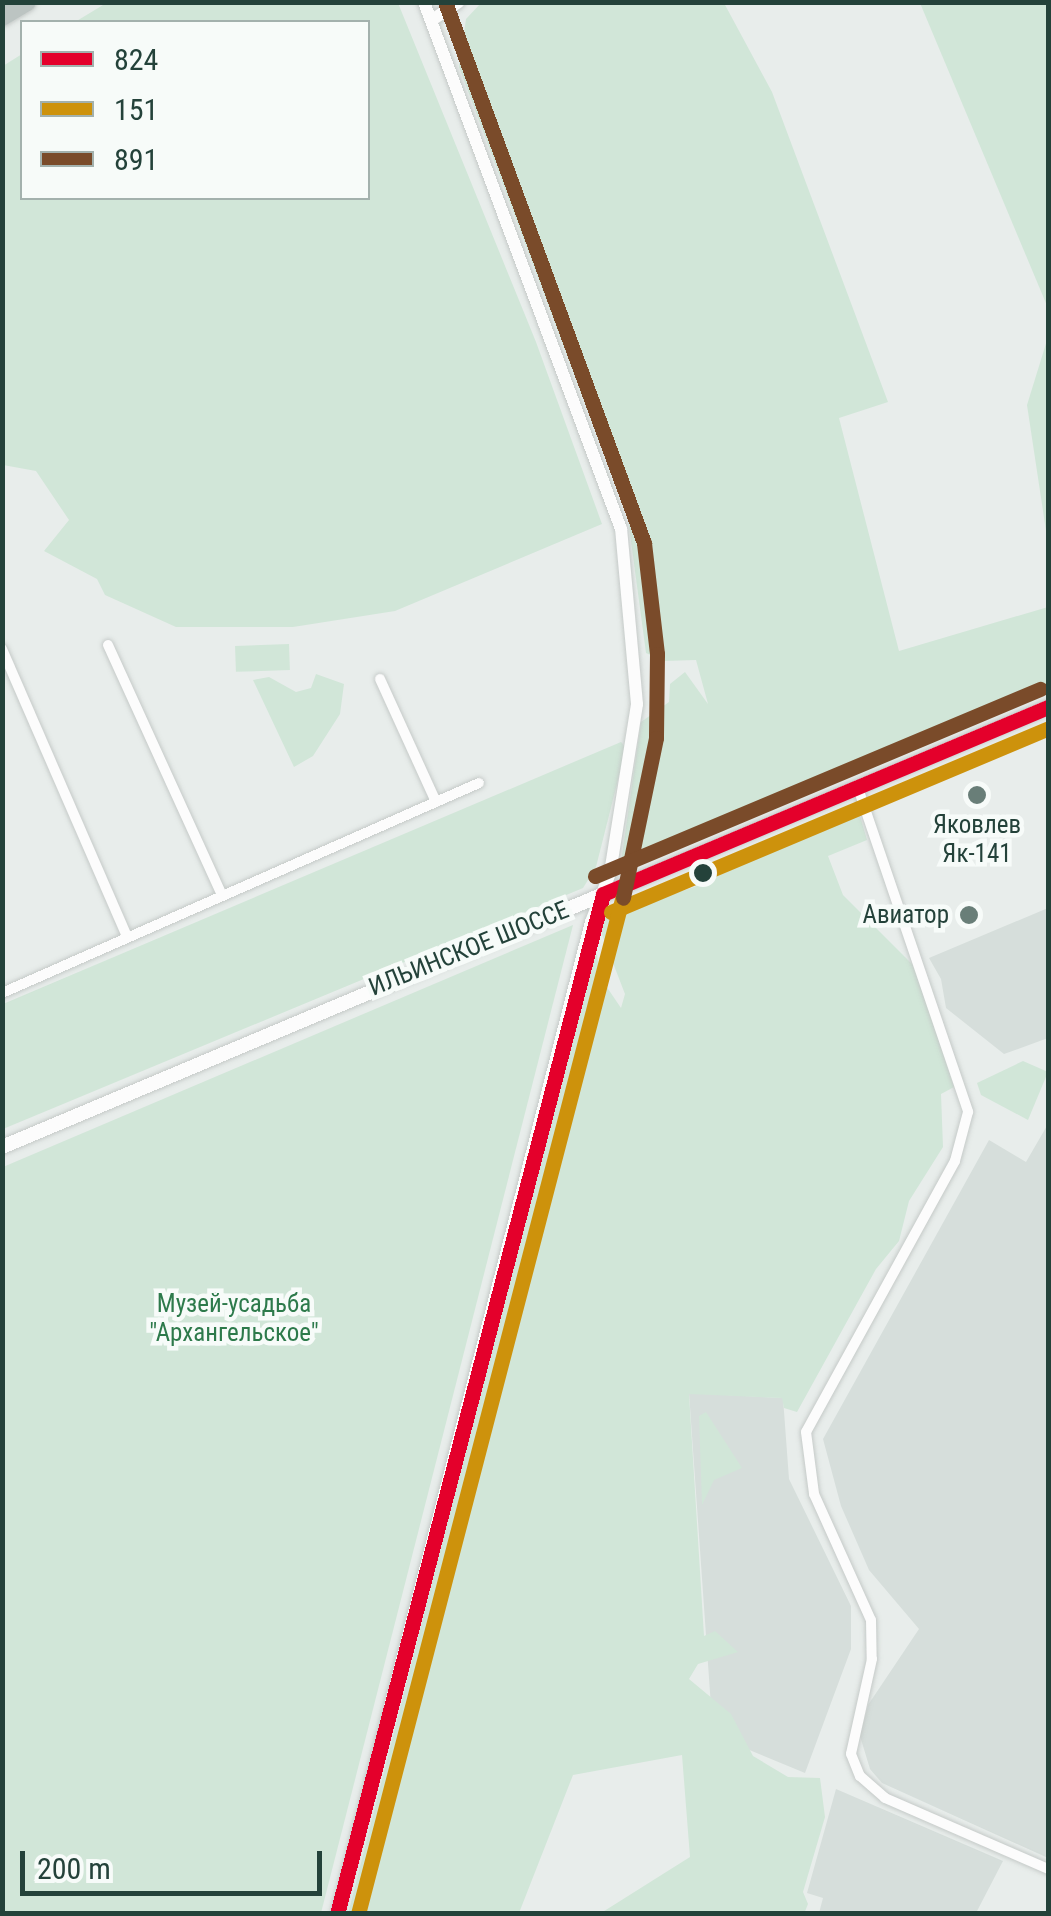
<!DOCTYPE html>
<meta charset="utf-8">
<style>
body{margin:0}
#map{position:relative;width:1051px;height:1916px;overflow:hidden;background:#e8edeb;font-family:"Roboto Condensed",sans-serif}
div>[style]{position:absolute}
.built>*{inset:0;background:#d6dedb}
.green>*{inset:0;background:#d1e6d8;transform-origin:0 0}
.roads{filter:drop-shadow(0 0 2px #c5cac8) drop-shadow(0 0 2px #c5cac8)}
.minor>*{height:10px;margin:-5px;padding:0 5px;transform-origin:5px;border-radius:5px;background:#fcfcfc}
.tertiary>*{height:12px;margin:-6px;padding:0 6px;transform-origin:6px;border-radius:6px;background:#fcfcfc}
.secondary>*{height:14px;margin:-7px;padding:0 7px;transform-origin:7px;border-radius:7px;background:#fcfcfc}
.motorway>*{height:18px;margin:-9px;padding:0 9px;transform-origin:9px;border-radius:9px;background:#bcc4c2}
.bus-1>*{height:15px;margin:-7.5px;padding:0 7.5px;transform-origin:7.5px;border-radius:7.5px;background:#e4002b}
.bus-2>*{height:15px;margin:-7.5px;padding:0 7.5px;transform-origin:7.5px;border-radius:7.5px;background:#cd920c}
.bus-3>*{height:15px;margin:-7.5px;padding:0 7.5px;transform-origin:7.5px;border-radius:7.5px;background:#7a4b2a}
.dots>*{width:28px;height:28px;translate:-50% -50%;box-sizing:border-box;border:5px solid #f7fbf9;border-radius:50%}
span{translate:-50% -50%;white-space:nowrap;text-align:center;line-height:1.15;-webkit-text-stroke:9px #f7fbf9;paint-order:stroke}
.poi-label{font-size:25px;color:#24423a}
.right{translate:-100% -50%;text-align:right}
.street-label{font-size:25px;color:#24423a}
.park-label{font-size:25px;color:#2d7a4b}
.frame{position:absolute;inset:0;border:5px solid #24423a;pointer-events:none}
.legend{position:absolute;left:20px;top:20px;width:350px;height:180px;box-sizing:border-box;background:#f7fbf9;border:2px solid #a3b1ad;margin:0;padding:12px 18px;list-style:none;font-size:30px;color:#24423a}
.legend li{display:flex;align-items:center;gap:20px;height:50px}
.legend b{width:50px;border:2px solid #a3b1ad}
.scale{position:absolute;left:20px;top:1851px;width:302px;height:45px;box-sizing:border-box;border:5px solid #24423a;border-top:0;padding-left:12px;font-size:30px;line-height:35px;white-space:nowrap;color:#24423a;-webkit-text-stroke:8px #f7fbf9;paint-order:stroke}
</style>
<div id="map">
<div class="built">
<i style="clip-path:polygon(1048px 908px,1048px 1038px,1004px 1054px,946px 1008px,941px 979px,929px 958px)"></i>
<i style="clip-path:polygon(1048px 1124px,1048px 1858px,882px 1783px,870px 1769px,860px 1736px,868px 1705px,919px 1629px,869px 1570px,841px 1506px,823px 1439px,989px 1140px,1026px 1162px)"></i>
<i style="clip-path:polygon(689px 1393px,783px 1398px,789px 1479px,851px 1606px,851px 1649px,805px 1773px,713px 1735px)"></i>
<i style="clip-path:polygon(836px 1789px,1003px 1861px,976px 1913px,819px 1913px,823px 1898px,807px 1893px)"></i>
</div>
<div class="green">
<i style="clip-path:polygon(108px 2px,398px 3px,536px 342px,602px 524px,395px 611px,293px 627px,176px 627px,105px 595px,97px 579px,44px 551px,69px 520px,36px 471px,3px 465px,3px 66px,22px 54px,22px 198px,368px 198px,368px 22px,75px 22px)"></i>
<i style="clip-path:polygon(481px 3px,724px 3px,772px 92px,888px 402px,839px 418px,899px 651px,1048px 607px,1048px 690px,621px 862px,641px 722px,669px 702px,670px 684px,685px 672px,708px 704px,696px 660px,664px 661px,646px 653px,628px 519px,459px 67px,466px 19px)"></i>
<i style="clip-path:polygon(920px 3px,1048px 3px,1048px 308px)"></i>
<i style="clip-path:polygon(1048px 337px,1048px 544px,1027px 405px)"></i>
<i style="left:289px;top:644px;width:26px;height:54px;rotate:88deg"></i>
<i style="clip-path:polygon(316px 674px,344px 684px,340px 714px,313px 756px,294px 767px,253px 680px,269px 677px,296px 692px,311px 688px)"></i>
<i style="clip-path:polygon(621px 742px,626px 748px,596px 867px,583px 888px,3px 1129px,3px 1004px)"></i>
<i style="clip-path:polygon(858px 809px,867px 840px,828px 856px,843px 895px,915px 967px,954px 1087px,941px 1094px,943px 1147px,909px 1201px,899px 1241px,876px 1269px,797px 1412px,784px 1408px,782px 1398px,689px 1394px,704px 1636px,715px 1631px,738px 1652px,698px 1664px,689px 1679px,731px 1714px,753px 1756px,788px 1777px,820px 1778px,825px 1817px,803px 1892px,808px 1904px,804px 1914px,601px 1913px,690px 1857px,682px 1755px,573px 1775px,519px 1913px,348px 1914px,589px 963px,597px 954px,600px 977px,621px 1008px,625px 994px,596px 919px,694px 887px)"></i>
<i style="clip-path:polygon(573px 925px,321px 1913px,3px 1913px,3px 1167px)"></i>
<i style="clip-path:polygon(1023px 1061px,1048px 1072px,1028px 1120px,981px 1095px,977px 1083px)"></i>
<i style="clip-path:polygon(706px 1412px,742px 1468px,714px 1480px,702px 1505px,699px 1416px)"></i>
</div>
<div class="roads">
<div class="minor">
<i style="left:108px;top:645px;width:275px;rotate:65.5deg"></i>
<i style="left:2px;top:649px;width:313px;rotate:66.5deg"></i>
<i style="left:380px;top:679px;width:135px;rotate:65.5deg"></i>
<i style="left:858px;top:788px;width:342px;rotate:71.2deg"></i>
<i style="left:968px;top:1112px;width:51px;rotate:104.9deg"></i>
<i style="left:955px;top:1161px;width:309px;rotate:118.8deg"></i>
<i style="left:806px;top:1432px;width:63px;rotate:82.6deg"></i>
<i style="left:814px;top:1494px;width:138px;rotate:65.7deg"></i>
<i style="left:871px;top:1620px;width:39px;rotate:89deg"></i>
<i style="left:872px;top:1659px;width:97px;rotate:102.5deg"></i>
<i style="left:851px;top:1754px;width:24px;rotate:68deg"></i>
<i style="left:860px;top:1776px;width:33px;rotate:41deg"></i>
<i style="left:885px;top:1798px;width:178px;rotate:23.5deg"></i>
<i style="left:2px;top:993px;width:521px;rotate:-23.76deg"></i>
</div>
<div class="tertiary">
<i style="left:432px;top:20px;width:32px;rotate:-34deg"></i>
<i style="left:337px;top:1914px;width:1024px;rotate:-75.64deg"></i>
<i style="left:591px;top:922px;width:53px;rotate:-68.8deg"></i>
<i style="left:610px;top:873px;width:171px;rotate:-80.9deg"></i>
<i style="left:637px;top:704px;width:176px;rotate:-95.2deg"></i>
<i style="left:621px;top:529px;width:563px;rotate:-110.5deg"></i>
</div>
<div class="secondary">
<i style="left:2px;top:1147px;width:1135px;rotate:-22.81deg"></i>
</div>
<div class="motorway">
<i style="left:2px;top:17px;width:29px;rotate:-31deg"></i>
</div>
</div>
<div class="bus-1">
<i style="left:603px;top:894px;width:483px;rotate:-22.8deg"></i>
<i style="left:337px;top:1914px;width:1054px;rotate:-75.38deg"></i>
</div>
<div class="bus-2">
<i style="left:611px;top:912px;width:474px;rotate:-22.8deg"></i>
<i style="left:358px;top:1914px;width:1049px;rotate:-75.42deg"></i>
</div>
<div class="bus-3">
<i style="left:445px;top:2px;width:576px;rotate:69.8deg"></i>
<i style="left:644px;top:543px;width:112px;rotate:83.3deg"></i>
<i style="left:657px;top:654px;width:84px;rotate:90.7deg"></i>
<i style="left:656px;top:738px;width:163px;rotate:101.7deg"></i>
<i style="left:595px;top:876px;width:483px;rotate:-22.8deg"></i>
</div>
<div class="dots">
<i style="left:977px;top:795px;background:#697e78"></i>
<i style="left:703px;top:873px;background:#24423a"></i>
<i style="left:969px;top:915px;background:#697e78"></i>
</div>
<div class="poi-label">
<span style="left:977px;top:840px">Яковлев<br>Як-141</span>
<span class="right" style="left:949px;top:915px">Авиатор</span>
</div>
<div class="street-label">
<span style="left:469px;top:949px;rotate:-22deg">ИЛЬИНСКОЕ ШОССЕ</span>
</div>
<div class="park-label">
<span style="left:234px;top:1319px">Музей-усадьба<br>"Архангельское"</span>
</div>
<div class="frame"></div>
<ul class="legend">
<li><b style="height:12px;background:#e4002b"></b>824</li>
<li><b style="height:12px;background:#cd920c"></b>151</li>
<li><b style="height:12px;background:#7a4b2a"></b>891</li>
</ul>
<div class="scale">200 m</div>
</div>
